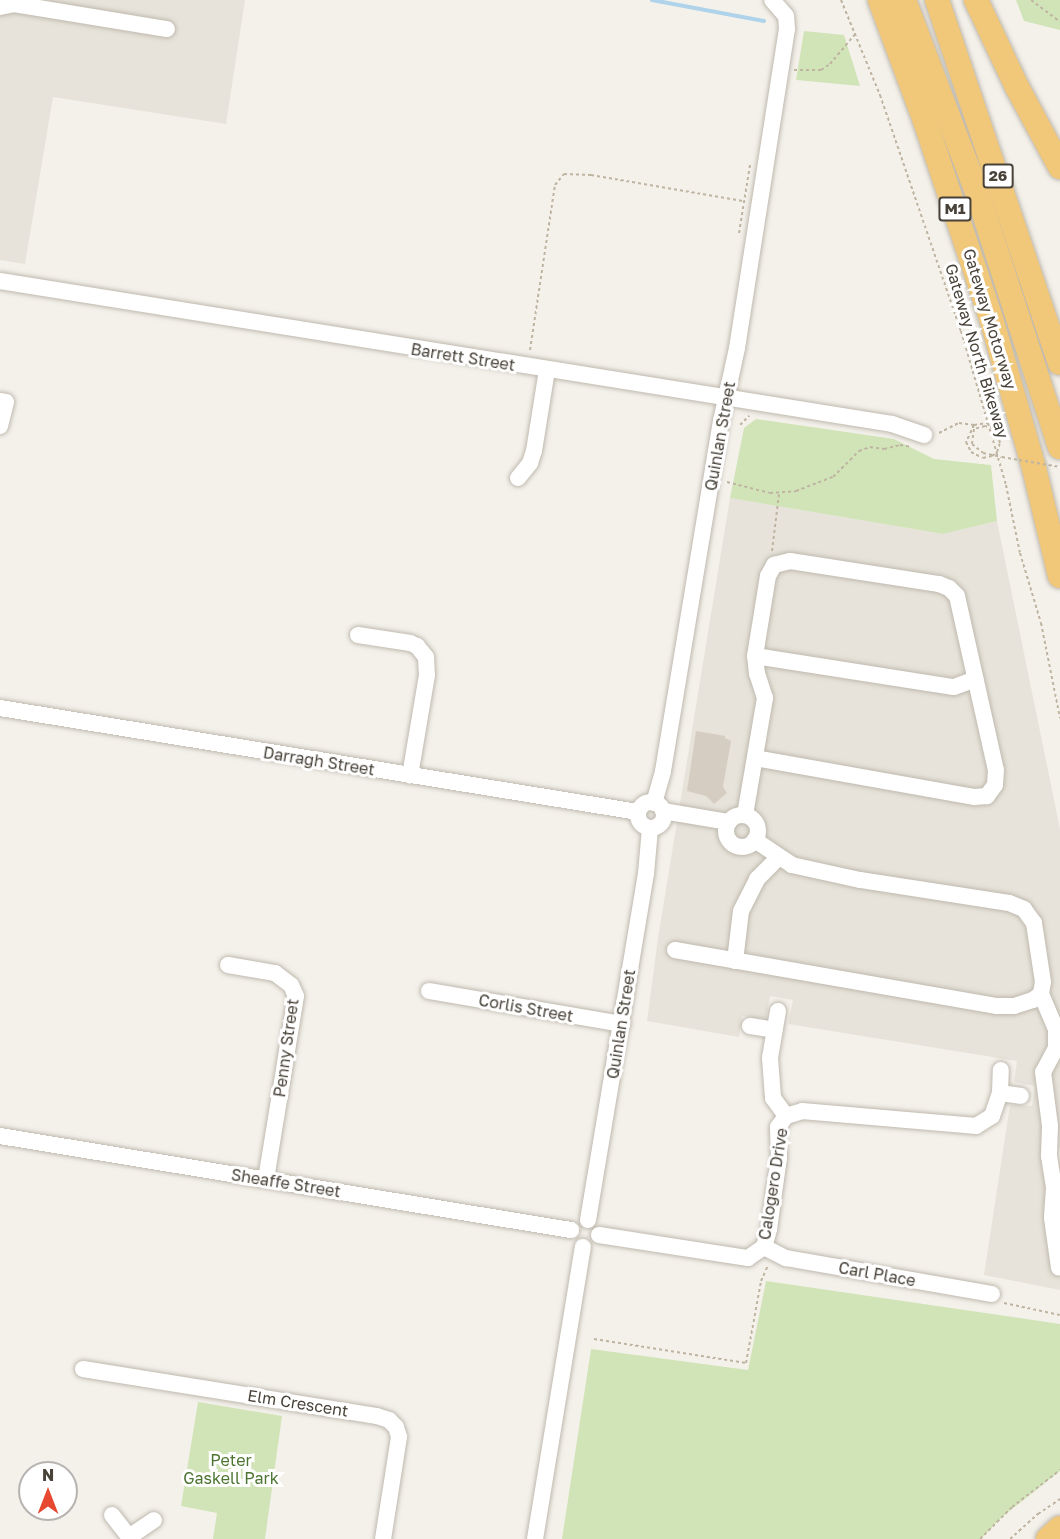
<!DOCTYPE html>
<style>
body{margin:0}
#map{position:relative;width:1060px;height:1539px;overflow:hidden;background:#f4f1eb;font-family:"Golos Text",sans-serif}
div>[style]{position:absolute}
.residential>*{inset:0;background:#e7e3da}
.green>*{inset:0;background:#d1e4b8}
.stream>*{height:4px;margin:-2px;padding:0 2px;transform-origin:2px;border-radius:2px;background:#aed3ea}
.building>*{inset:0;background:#d5cdc1}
.path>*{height:2px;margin-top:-1px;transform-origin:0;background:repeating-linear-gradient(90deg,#bfb4a1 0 3px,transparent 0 6px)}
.roads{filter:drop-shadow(0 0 2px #bfb9ae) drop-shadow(0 0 2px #bfb9ae)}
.minor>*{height:16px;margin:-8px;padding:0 8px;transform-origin:8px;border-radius:8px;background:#fff}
.minor>.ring{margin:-8px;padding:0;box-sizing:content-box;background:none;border:16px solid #fff;border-radius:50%}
.highway>*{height:24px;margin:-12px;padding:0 12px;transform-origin:12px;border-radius:12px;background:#f1c779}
.path-bridge>*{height:2px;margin-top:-1px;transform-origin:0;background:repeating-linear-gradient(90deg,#bfb4a1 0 3px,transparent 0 6px)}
span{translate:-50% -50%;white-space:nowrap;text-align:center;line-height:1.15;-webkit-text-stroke:6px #fff;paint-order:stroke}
.shield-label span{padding:2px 4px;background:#fff;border:2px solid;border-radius:4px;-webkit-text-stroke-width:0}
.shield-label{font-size:15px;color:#484239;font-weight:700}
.street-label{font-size:16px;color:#484239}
.park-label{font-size:16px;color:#4c7531}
.north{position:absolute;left:18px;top:1461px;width:60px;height:60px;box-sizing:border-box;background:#fff;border:2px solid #b6b3b0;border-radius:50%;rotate:0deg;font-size:16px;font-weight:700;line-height:24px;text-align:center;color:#484239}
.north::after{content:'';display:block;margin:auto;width:21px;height:27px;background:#e64830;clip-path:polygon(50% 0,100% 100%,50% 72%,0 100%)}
</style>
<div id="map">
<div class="residential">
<i style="clip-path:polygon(0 0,245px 0,226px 124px,53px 97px,25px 264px,0 260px)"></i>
<i style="clip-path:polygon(730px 498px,943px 534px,997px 521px,1060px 829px,1060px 1147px,1055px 1156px,1060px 1163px,1060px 1290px,984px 1275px,1010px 1105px,1032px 1106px,1035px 1086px,1014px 1082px,1017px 1061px,788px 1024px,793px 1000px,770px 996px,766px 1019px,742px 1016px,739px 1037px,647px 1021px,658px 938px)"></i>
</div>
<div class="green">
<i style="clip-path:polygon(1016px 0,1060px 0,1060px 30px,1024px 21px)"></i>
<i style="clip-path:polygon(804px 31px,844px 35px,860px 86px,796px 80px)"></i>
<i style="clip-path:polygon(756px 419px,894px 439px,934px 459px,991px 465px,997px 521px,943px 534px,730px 498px,744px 428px)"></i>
<i style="clip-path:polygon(766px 1281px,1060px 1324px,1060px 1471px,1002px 1517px,981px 1539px,562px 1539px,591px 1349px,748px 1370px)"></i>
<i style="clip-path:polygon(198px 1402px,282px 1416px,265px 1539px,213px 1539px,217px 1513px,181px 1506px)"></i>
</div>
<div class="stream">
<i style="left:652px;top:0;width:114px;rotate:10.6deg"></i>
</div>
<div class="building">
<i style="clip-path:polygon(696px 731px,725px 736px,725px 738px,731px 741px,723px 787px,727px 793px,714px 804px,706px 796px,687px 791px)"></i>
</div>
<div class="path">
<i style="left:841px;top:0;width:103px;rotate:67.7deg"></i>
<i style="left:880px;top:95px;width:250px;rotate:71.1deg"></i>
<i style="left:961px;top:331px;width:160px;rotate:73.7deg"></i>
<i style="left:1006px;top:485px;width:69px;rotate:78.4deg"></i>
<i style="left:1020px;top:553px;width:73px;rotate:73.3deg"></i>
<i style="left:1041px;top:623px;width:97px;rotate:78.7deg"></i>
<i style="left:1031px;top:0;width:36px;rotate:37deg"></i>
<i style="left:794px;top:70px;width:27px"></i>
<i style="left:821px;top:70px;width:11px;rotate:-34deg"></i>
<i style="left:830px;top:64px;width:38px;rotate:-50deg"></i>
<i style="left:739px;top:233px;width:69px;rotate:-80.8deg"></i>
<i style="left:530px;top:350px;width:167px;rotate:-81.4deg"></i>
<i style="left:555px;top:185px;width:14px;rotate:-51deg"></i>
<i style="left:564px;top:174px;width:27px;rotate:2deg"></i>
<i style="left:591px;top:175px;width:154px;rotate:9.7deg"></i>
<i style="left:740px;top:425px;width:13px;rotate:-45deg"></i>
<i style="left:974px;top:425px;width:19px;rotate:115deg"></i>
<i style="left:966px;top:442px;width:11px;rotate:63deg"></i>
<i style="left:971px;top:452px;width:13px;rotate:27deg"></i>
<i style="left:983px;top:458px;width:9px;rotate:-13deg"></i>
<i style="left:939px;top:433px;width:22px;rotate:-27deg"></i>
<i style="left:959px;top:423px;width:15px;rotate:8deg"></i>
<i style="left:974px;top:425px;width:13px;rotate:-9deg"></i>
<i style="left:727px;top:482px;width:44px;rotate:14.3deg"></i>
<i style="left:770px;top:493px;width:26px;rotate:-4deg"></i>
<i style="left:796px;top:491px;width:40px;rotate:-21deg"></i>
<i style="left:833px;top:477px;width:37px;rotate:-45deg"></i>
<i style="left:859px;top:451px;width:12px;rotate:-20deg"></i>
<i style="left:870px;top:447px;width:14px;rotate:8deg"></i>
<i style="left:884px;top:449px;width:16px;rotate:-14deg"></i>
<i style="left:900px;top:445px;width:12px;rotate:9deg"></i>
<i style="left:772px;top:551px;width:57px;rotate:-83deg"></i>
<i style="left:1004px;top:1303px;width:57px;rotate:12.1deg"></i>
<i style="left:594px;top:1339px;width:154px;rotate:9deg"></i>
<i style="left:746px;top:1363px;width:83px;rotate:-79.6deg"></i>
<i style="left:761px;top:1281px;width:17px;rotate:-66deg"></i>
<i style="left:980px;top:1539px;width:45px;rotate:-45deg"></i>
<i style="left:1012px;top:1507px;width:61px;rotate:-37.6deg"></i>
<i style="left:1010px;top:1539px;width:38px;rotate:-42deg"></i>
<i style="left:1038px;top:1514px;width:27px;rotate:-34deg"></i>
</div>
<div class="roads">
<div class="minor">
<i style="left:0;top:7px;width:14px;rotate:-12deg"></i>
<i style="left:14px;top:4px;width:155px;rotate:9.3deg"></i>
<i style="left:0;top:281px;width:903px;rotate:9.11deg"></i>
<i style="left:892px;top:424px;width:34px;rotate:19deg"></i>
<i style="left:0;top:401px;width:6px;rotate:9deg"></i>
<i style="left:6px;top:402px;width:25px;rotate:104deg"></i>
<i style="left:518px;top:478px;width:19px;rotate:-51deg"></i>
<i style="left:530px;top:463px;width:13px;rotate:-72deg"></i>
<i style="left:534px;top:451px;width:82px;rotate:-80.9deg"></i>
<i style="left:358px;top:635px;width:53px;rotate:8.7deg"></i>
<i style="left:410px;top:643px;width:8px;rotate:23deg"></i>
<i style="left:417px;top:646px;width:14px;rotate:51deg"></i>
<i style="left:426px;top:657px;width:18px;rotate:87deg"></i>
<i style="left:427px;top:675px;width:102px;rotate:99.6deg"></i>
<i style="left:755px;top:656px;width:201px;rotate:8.9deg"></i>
<i style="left:954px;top:687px;width:23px;rotate:-20deg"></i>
<i style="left:0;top:708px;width:646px;rotate:9.26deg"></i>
<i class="ring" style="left:638px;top:802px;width:10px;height:10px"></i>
<i style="left:654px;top:803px;width:33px;rotate:-74deg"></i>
<i style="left:663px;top:771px;width:355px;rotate:-80.6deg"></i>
<i style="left:721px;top:421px;width:75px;rotate:-77.6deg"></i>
<i style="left:737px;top:348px;width:323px;rotate:-81.1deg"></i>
<i style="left:787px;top:29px;width:13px;rotate:-94deg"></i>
<i style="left:786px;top:16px;width:21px;rotate:-131deg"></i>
<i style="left:663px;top:811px;width:67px;rotate:9.5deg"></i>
<i style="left:745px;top:815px;width:119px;rotate:-80.3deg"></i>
<i style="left:765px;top:698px;width:25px;rotate:-108deg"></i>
<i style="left:757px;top:674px;width:18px;rotate:-96deg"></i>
<i style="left:755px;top:656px;width:81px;rotate:-80.8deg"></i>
<i style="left:768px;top:576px;width:13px;rotate:-61deg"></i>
<i style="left:774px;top:565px;width:16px;rotate:-14deg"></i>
<i style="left:790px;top:561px;width:151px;rotate:8.8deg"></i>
<i style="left:939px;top:584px;width:11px;rotate:22deg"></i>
<i style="left:949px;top:588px;width:11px;rotate:45deg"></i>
<i style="left:957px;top:596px;width:178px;rotate:77.4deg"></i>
<i style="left:996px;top:770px;width:15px;rotate:94deg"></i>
<i style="left:995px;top:785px;width:14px;rotate:126deg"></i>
<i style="left:987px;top:796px;width:13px;rotate:176deg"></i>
<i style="left:974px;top:797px;width:221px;rotate:-169.9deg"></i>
<i class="ring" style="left:726px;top:815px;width:16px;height:16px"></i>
<i style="left:675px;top:950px;width:327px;rotate:9.9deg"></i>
<i style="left:997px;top:1006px;width:17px"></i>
<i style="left:1014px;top:1006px;width:20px;rotate:-18deg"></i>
<i style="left:1033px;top:1000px;width:10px;rotate:-37deg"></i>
<i style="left:1041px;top:994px;width:12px;rotate:-81deg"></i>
<i style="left:1043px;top:982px;width:60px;rotate:-98.7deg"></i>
<i style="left:1034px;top:923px;width:17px;rotate:-126deg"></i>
<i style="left:1024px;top:909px;width:16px;rotate:-158deg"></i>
<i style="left:1009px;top:903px;width:151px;rotate:-171.2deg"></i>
<i style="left:860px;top:880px;width:70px;rotate:-167.6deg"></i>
<i style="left:792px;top:865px;width:45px;rotate:-146deg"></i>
<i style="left:735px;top:961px;width:50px;rotate:-83.2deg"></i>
<i style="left:741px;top:911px;width:36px;rotate:-63deg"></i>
<i style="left:757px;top:879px;width:31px;rotate:-45deg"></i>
<i style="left:228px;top:965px;width:48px;rotate:9.7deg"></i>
<i style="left:275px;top:973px;width:20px;rotate:37deg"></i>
<i style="left:291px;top:985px;width:12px;rotate:66deg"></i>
<i style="left:296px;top:996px;width:186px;rotate:99.3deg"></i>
<i style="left:429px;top:991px;width:196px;rotate:9.7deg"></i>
<i style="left:1041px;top:994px;width:39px;rotate:67deg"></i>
<i style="left:1056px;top:1030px;width:18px;rotate:90deg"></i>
<i style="left:1056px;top:1048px;width:27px;rotate:118deg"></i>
<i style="left:1043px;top:1072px;width:54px;rotate:82.6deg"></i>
<i style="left:1050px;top:1126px;width:30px;rotate:92deg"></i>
<i style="left:1049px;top:1156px;width:32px;rotate:81deg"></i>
<i style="left:1054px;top:1188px;width:30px;rotate:94deg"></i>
<i style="left:1052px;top:1218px;width:50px;rotate:82deg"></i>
<i style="left:778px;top:1011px;width:48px;rotate:99.7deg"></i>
<i style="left:770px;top:1058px;width:40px;rotate:85.7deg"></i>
<i style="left:773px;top:1098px;width:22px;rotate:54deg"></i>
<i style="left:750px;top:1026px;width:25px;rotate:9deg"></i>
<i style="left:1000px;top:1093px;width:21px;rotate:8deg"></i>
<i style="left:0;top:1136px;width:579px;rotate:9.35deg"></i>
<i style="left:588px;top:1220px;width:351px;rotate:-80.5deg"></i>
<i style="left:646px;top:874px;width:46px;rotate:-85deg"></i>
<i style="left:599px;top:1235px;width:151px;rotate:8.8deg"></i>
<i style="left:748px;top:1258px;width:19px;rotate:-35deg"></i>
<i style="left:764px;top:1247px;width:19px;rotate:-74deg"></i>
<i style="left:769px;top:1229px;width:72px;rotate:-82deg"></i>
<i style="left:779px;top:1158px;width:31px;rotate:-92deg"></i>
<i style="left:778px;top:1127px;width:14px;rotate:-54deg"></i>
<i style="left:786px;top:1116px;width:17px;rotate:-17deg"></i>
<i style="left:802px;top:1111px;width:175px;rotate:4.9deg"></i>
<i style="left:976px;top:1126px;width:19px;rotate:-32deg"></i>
<i style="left:992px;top:1116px;width:24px;rotate:-71deg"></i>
<i style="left:1000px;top:1093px;width:23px;rotate:-88deg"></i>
<i style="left:764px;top:1247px;width:25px;rotate:27deg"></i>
<i style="left:786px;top:1258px;width:209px;rotate:9.9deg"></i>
<i style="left:83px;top:1369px;width:298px;rotate:9.1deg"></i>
<i style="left:377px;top:1416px;width:13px;rotate:18deg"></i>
<i style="left:389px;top:1420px;width:10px;rotate:45deg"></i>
<i style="left:396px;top:1427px;width:10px;rotate:73deg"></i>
<i style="left:399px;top:1437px;width:103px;rotate:98.9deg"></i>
<i style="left:112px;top:1515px;width:28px;rotate:52deg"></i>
<i style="left:129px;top:1537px;width:30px;rotate:-34deg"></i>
<i style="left:535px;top:1539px;width:296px;rotate:-80.7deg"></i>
</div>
<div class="highway">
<i style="left:880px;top:0;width:129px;rotate:69.6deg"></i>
<i style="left:925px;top:121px;width:208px;rotate:71.5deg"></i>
<i style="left:991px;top:318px;width:156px;rotate:74deg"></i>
<i style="left:1034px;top:468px;width:111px;rotate:76.5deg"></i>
<i style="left:904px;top:0;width:209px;rotate:69.2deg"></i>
<i style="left:978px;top:195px;width:265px;rotate:72deg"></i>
<i style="left:937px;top:0;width:383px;rotate:71.3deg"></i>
<i style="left:976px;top:0;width:96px;rotate:64.8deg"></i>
<i style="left:1017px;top:87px;width:91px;rotate:61.7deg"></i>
<i style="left:1048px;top:1539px;width:16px;rotate:-43deg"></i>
</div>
</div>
<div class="path-bridge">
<i style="left:992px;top:456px;width:6px;rotate:-39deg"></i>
<i style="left:997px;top:452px;width:9px;rotate:-72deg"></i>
<i style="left:1000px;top:443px;width:8px;rotate:-104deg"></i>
<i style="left:998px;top:435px;width:9px;rotate:-126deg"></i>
<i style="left:993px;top:428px;width:8px;rotate:-166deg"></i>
<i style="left:985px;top:426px;width:11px;rotate:165deg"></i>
<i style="left:974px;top:429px;width:15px;rotate:98deg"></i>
<i style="left:972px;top:444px;width:14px;rotate:39deg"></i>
<i style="left:983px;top:453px;width:19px;rotate:12deg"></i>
<i style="left:1002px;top:457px;width:17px;rotate:10deg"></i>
<i style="left:1019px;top:460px;width:42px;rotate:9.7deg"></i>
</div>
<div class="shield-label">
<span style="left:998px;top:176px">26</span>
<span style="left:955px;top:209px">M1</span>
</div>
<div class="street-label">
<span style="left:990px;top:319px;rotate:73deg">Gateway Motorway</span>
<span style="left:977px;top:351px;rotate:73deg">Gateway North Bikeway</span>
<span style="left:463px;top:357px;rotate:9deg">Barrett Street</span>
<span style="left:720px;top:436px;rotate:-80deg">Quinlan Street</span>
<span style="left:319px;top:761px;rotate:9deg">Darragh Street</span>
<span style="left:526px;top:1008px;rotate:10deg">Corlis Street</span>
<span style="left:621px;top:1024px;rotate:-81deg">Quinlan Street</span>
<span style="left:286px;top:1048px;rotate:-82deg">Penny Street</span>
<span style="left:286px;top:1183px;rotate:9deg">Sheaffe Street</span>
<span style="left:773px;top:1184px;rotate:-81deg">Calogero Drive</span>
<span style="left:877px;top:1274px;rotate:10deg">Carl Place</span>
<span style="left:298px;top:1403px;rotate:9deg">Elm Crescent</span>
</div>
<div class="park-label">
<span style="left:231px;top:1469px">Peter<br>Gaskell Park</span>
</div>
<div class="north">N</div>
</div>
